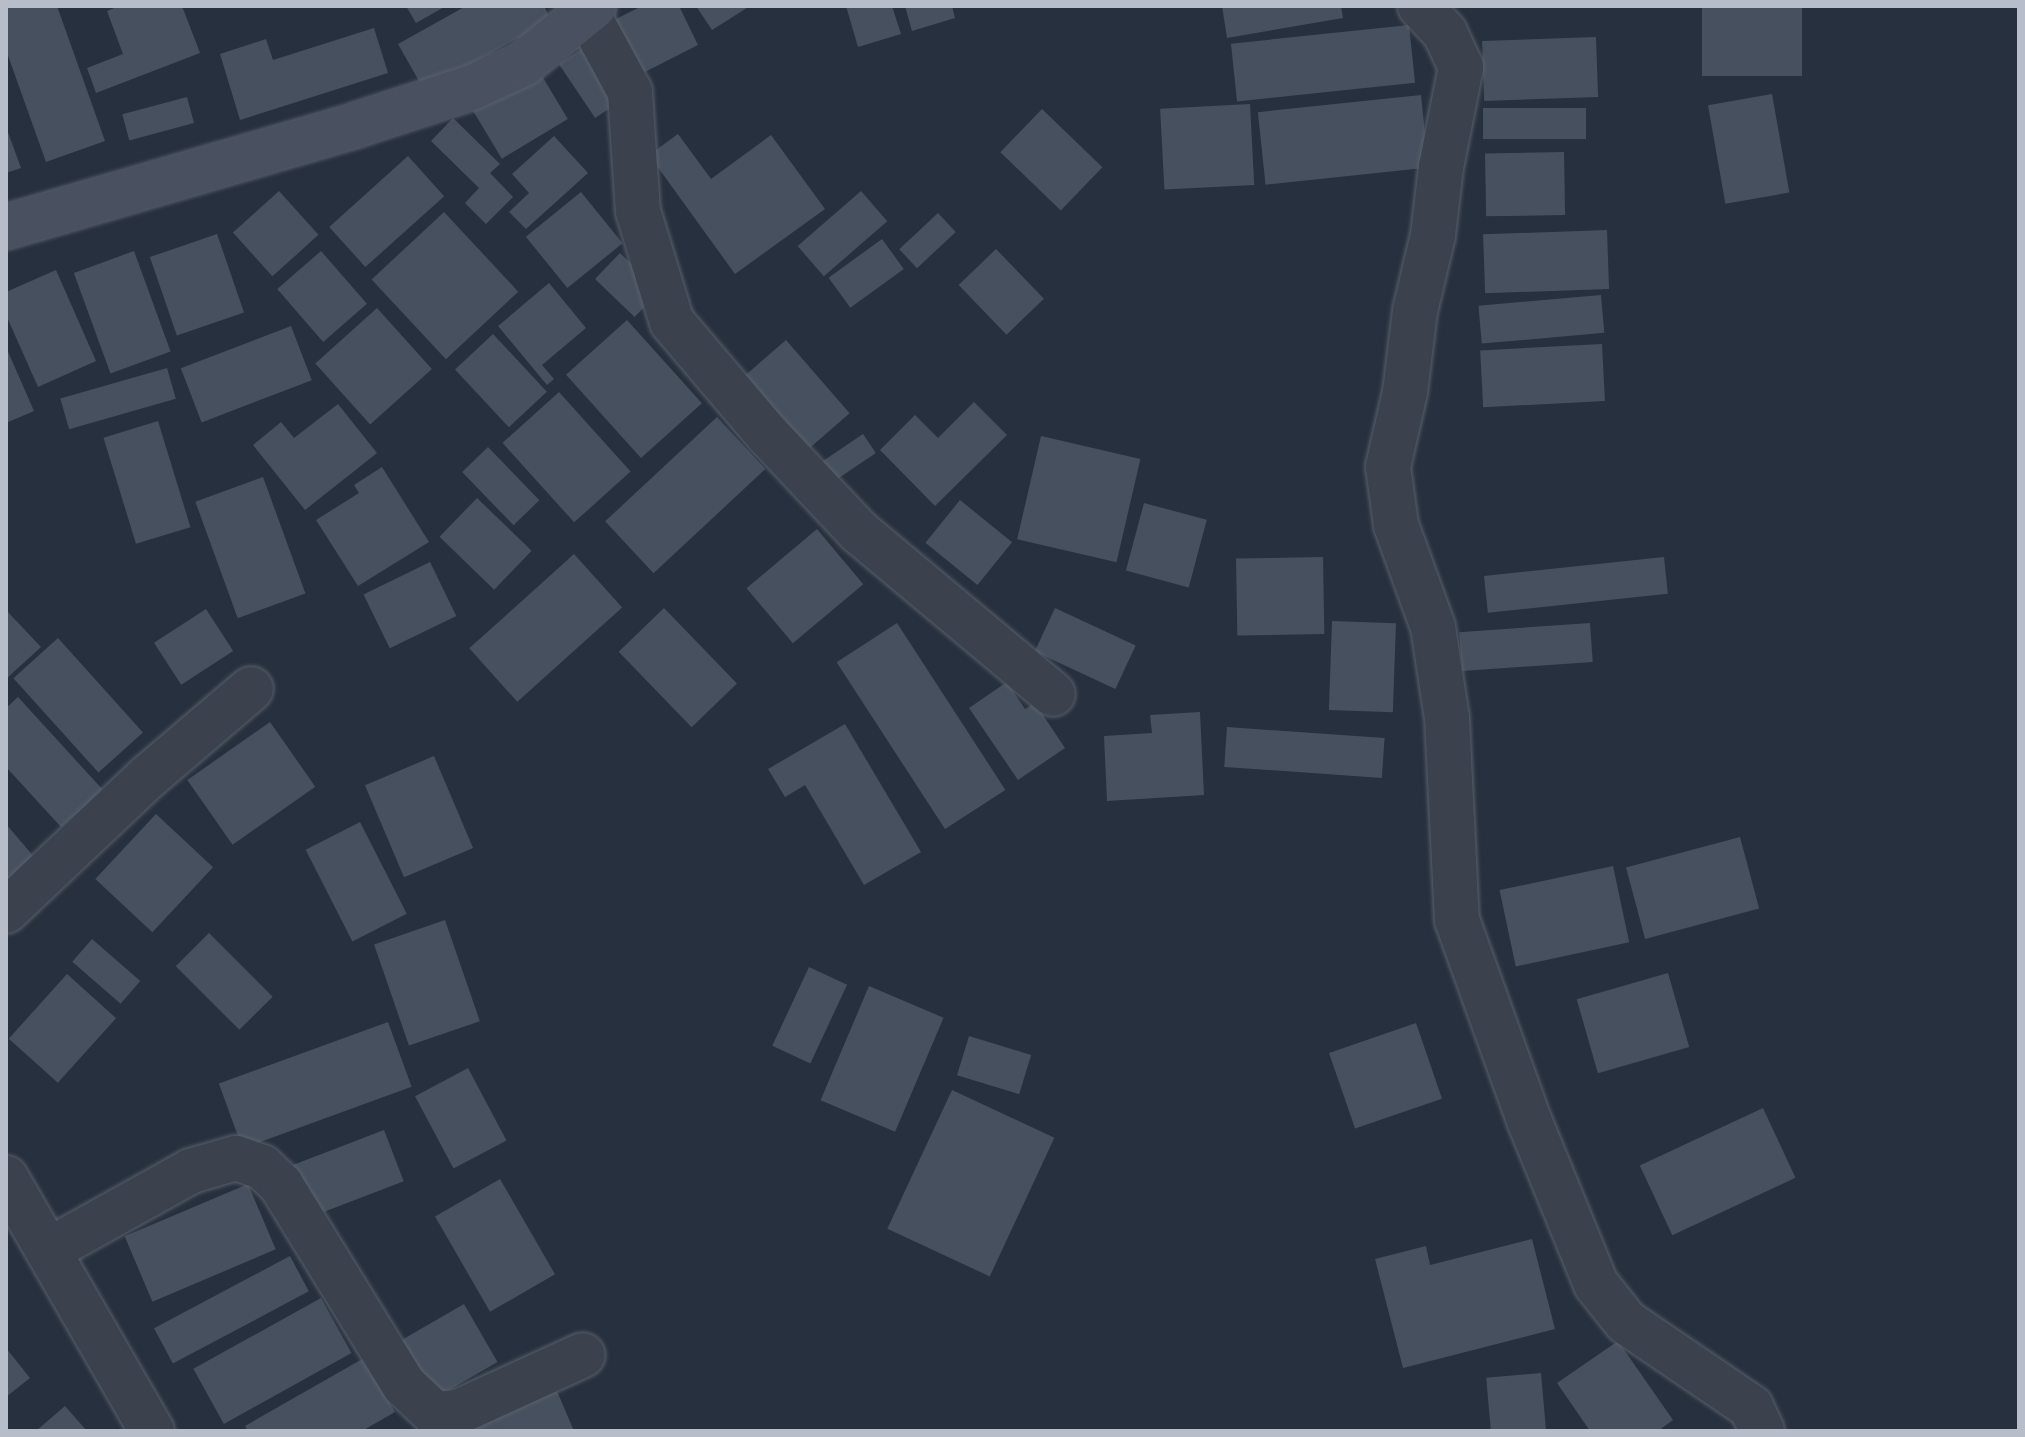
<!DOCTYPE html>
<style>
body{margin:0}
#map{position:relative;width:2025px;height:1437px;overflow:hidden;background:#27303e;font-family:Jost,sans-serif}
div>[style]{position:absolute}
.building>*{inset:0;background:#46505f;transform-origin:0 0}
.roads{filter:drop-shadow(0 0 2px #58606c) drop-shadow(0 0 2px #58606c)}
.street>*{height:44px;margin:-22px;padding:0 22px;transform-origin:22px;border-radius:22px;background:#3b424e}
.secondary>*{height:44px;margin:-22px;padding:0 22px;transform-origin:22px;border-radius:22px;background:#495161}
span{translate:-50% -50%;white-space:nowrap;text-align:center;line-height:1.15;-webkit-text-stroke:6px #1f2733;paint-order:stroke}
.frame{position:absolute;inset:0;border:8px solid #b7bdc9;pointer-events:none}
</style>
<div id="map">
<div class="building">
<i style="clip-path:polygon(6px 6px,57px 6px,105px 141px,46px 162px,6px 50px)"></i>
<i style="clip-path:polygon(119px 6px,182px 6px,200px 53px,96px 93px,87px 68px,123px 54px,107px 11px)"></i>
<i style="clip-path:polygon(406px 6px,446px 6px,416px 23px)"></i>
<i style="clip-path:polygon(466px 6px,544px 6px,551px 20px,424px 90px,398px 44px)"></i>
<i style="clip-path:polygon(642px 6px,679px 6px,698px 45px,637px 76px,610px 22px)"></i>
<i style="clip-path:polygon(696px 6px,750px 6px,712px 30px)"></i>
<i style="clip-path:polygon(846px 6px,892px 6px,901px 34px,858px 47px)"></i>
<i style="clip-path:polygon(905px 6px,952px 6px,955px 18px,912px 31px)"></i>
<i style="clip-path:polygon(1222px 6px,1341px 6px,1343px 18px,1227px 38px)"></i>
<i style="left:1702px;top:6px;width:100px;height:70px"></i>
<i style="left:1409px;top:25px;width:58px;height:179px;rotate:84deg"></i>
<i style="clip-path:polygon(374px 28px,388px 73px,240px 120px,220px 54px,266px 39px,273px 60px)"></i>
<i style="left:1596px;top:37px;width:60px;height:114px;rotate:88deg"></i>
<i style="left:587px;top:45px;width:65px;height:34px;rotate:56deg"></i>
<i style="left:539px;top:71px;width:56px;height:77px;rotate:59deg"></i>
<i style="left:1772px;top:94px;width:100px;height:65px;rotate:80deg"></i>
<i style="left:1421px;top:95px;width:73px;height:164px;rotate:84deg"></i>
<i style="left:187px;top:97px;width:27px;height:67px;rotate:75deg"></i>
<i style="left:1250px;top:104px;width:81px;height:90px;rotate:87deg"></i>
<i style="left:1483px;top:108px;width:103px;height:31px"></i>
<i style="left:1042px;top:109px;width:84px;height:60px;rotate:44deg"></i>
<i style="clip-path:polygon(453px 118px,500px 164px,490px 173px,513px 197px,486px 224px,465px 203px,479px 188px,431px 141px)"></i>
<i style="clip-path:polygon(6px 127px,21px 168px,6px 173px)"></i>
<i style="clip-path:polygon(678px 134px,711px 179px,771px 135px,825px 209px,735px 274px,649px 155px)"></i>
<i style="clip-path:polygon(554px 136px,588px 173px,526px 229px,509px 212px,529px 193px,512px 174px)"></i>
<i style="left:1564px;top:152px;width:63px;height:79px;rotate:89deg"></i>
<i style="left:408px;top:156px;width:54px;height:106px;rotate:48deg"></i>
<i style="left:279px;top:191px;width:59px;height:62px;rotate:48deg"></i>
<i style="left:861px;top:191px;width:40px;height:84px;rotate:49deg"></i>
<i style="left:581px;top:192px;width:66px;height:71px;rotate:51deg"></i>
<i style="left:444px;top:212px;width:109px;height:99px;rotate:47deg"></i>
<i style="left:938px;top:213px;width:26px;height:53px;rotate:47deg"></i>
<i style="left:1607px;top:230px;width:59px;height:124px;rotate:88deg"></i>
<i style="left:217px;top:234px;width:83px;height:71px;rotate:71deg"></i>
<i style="left:882px;top:239px;width:37px;height:66px;rotate:54deg"></i>
<i style="left:996px;top:249px;width:69px;height:52px;rotate:46deg"></i>
<i style="left:134px;top:251px;width:107px;height:64px;rotate:70deg"></i>
<i style="left:321px;top:251px;width:70px;height:58px;rotate:49deg"></i>
<i style="left:620px;top:253px;width:55px;height:36px;rotate:44deg"></i>
<i style="clip-path:polygon(56px 270px,96px 361px,38px 387px,6px 315px,6px 292px)"></i>
<i style="clip-path:polygon(549px 283px,586px 328px,542px 365px,554px 379px,547px 385px,498px 326px)"></i>
<i style="left:1601px;top:295px;width:38px;height:123px;rotate:85deg"></i>
<i style="left:377px;top:308px;width:82px;height:83px;rotate:48deg"></i>
<i style="left:627px;top:320px;width:112px;height:82px;rotate:48deg"></i>
<i style="left:291px;top:326px;width:58px;height:118px;rotate:69deg"></i>
<i style="left:493px;top:334px;width:79px;height:52px;rotate:47deg"></i>
<i style="left:786px;top:340px;width:97px;height:67px;rotate:49deg"></i>
<i style="left:1602px;top:344px;width:57px;height:122px;rotate:87deg"></i>
<i style="clip-path:polygon(6px 347px,34px 411px,6px 423px)"></i>
<i style="left:167px;top:368px;width:32px;height:111px;rotate:74deg"></i>
<i style="left:559px;top:392px;width:107px;height:76px;rotate:48deg"></i>
<i style="clip-path:polygon(974px 402px,1007px 435px,935px 506px,880px 450px,915px 415px,938px 438px)"></i>
<i style="clip-path:polygon(338px 404px,377px 453px,305px 510px,253px 445px,281px 422px,294px 438px)"></i>
<i style="left:717px;top:417px;width:71px;height:153px;rotate:47deg"></i>
<i style="left:158px;top:421px;width:111px;height:57px;rotate:73deg"></i>
<i style="left:863px;top:434px;width:23px;height:67px;rotate:56deg"></i>
<i style="left:1041px;top:436px;width:102px;height:106px;rotate:13deg"></i>
<i style="left:488px;top:447px;width:74px;height:36px;rotate:46deg"></i>
<i style="clip-path:polygon(382px 467px,429px 542px,358px 586px,316px 520px,359px 493px,354px 485px)"></i>
<i style="left:263px;top:477px;width:124px;height:72px;rotate:70deg"></i>
<i style="left:477px;top:498px;width:76px;height:54px;rotate:44deg"></i>
<i style="left:960px;top:500px;width:67px;height:55px;rotate:39deg"></i>
<i style="left:1144px;top:503px;width:65px;height:70px;rotate:15deg"></i>
<i style="left:817px;top:529px;width:72px;height:92px;rotate:50deg"></i>
<i style="left:574px;top:554px;width:72px;height:141px;rotate:48deg"></i>
<i style="left:1323px;top:557px;width:77px;height:87px;rotate:89deg"></i>
<i style="left:1664px;top:557px;width:37px;height:181px;rotate:84deg"></i>
<i style="left:430px;top:562px;width:60px;height:74px;rotate:64deg"></i>
<i style="left:664px;top:608px;width:105px;height:63px;rotate:46deg"></i>
<i style="left:1055px;top:608px;width:89px;height:48px;rotate:25deg"></i>
<i style="left:206px;top:609px;width:50px;height:62px;rotate:57deg"></i>
<i style="clip-path:polygon(6px 610px,41px 647px,6px 679px)"></i>
<i style="left:1332px;top:621px;width:64px;height:89px;rotate:2deg"></i>
<i style="left:897px;top:623px;width:199px;height:72px;rotate:57deg"></i>
<i style="left:1590px;top:623px;width:39px;height:131px;rotate:86deg"></i>
<i style="left:58px;top:638px;width:127px;height:60px;rotate:48deg"></i>
<i style="clip-path:polygon(1007px 682px,1025px 709px,1035px 703px,1065px 748px,1018px 780px,969px 708px)"></i>
<i style="clip-path:polygon(18px 697px,103px 790px,61px 827px,6px 767px,6px 708px)"></i>
<i style="clip-path:polygon(1200px 712px,1204px 795px,1107px 801px,1104px 736px,1152px 733px,1150px 715px)"></i>
<i style="left:270px;top:722px;width:79px;height:101px;rotate:55deg"></i>
<i style="clip-path:polygon(845px 724px,921px 852px,864px 885px,805px 785px,785px 797px,768px 769px)"></i>
<i style="left:1227px;top:727px;width:158px;height:40px;rotate:4deg"></i>
<i style="left:434px;top:756px;width:100px;height:75px;rotate:67deg"></i>
<i style="left:156px;top:814px;width:78px;height:89px;rotate:43deg"></i>
<i style="left:360px;top:822px;width:103px;height:61px;rotate:63deg"></i>
<i style="clip-path:polygon(6px 824px,35px 858px,6px 884px)"></i>
<i style="left:1740px;top:837px;width:74px;height:118px;rotate:75deg"></i>
<i style="left:1613px;top:866px;width:78px;height:116px;rotate:78deg"></i>
<i style="left:445px;top:920px;width:107px;height:75px;rotate:71deg"></i>
<i style="left:209px;top:933px;width:90px;height:47px;rotate:45deg"></i>
<i style="left:92px;top:939px;width:64px;height:30px;rotate:41deg"></i>
<i style="left:809px;top:967px;width:42px;height:87px;rotate:25deg"></i>
<i style="left:1668px;top:973px;width:77px;height:95px;rotate:74deg"></i>
<i style="left:67px;top:974px;width:66px;height:87px;rotate:42deg"></i>
<i style="left:869px;top:986px;width:81px;height:124px;rotate:23deg"></i>
<i style="left:388px;top:1022px;width:69px;height:180px;rotate:70deg"></i>
<i style="left:1416px;top:1023px;width:80px;height:92px;rotate:71deg"></i>
<i style="left:969px;top:1036px;width:65px;height:41px;rotate:17deg"></i>
<i style="left:468px;top:1068px;width:82px;height:60px;rotate:62deg"></i>
<i style="left:952px;top:1090px;width:113px;height:153px;rotate:25deg"></i>
<i style="left:1763px;top:1108px;width:77px;height:136px;rotate:65deg"></i>
<i style="left:384px;top:1130px;width:55px;height:99px;rotate:69deg"></i>
<i style="left:500px;top:1179px;width:110px;height:75px;rotate:60deg"></i>
<i style="left:248px;top:1184px;width:71px;height:134px;rotate:67deg"></i>
<i style="clip-path:polygon(1532px 1239px,1555px 1329px,1403px 1368px,1375px 1259px,1426px 1246px,1430px 1265px)"></i>
<i style="left:290px;top:1256px;width:40px;height:154px;rotate:62deg"></i>
<i style="left:321px;top:1298px;width:63px;height:146px;rotate:61deg"></i>
<i style="left:464px;top:1304px;width:67px;height:78px;rotate:60deg"></i>
<i style="clip-path:polygon(1618px 1341px,1673px 1420px,1658px 1431px,1590px 1431px,1557px 1383px)"></i>
<i style="clip-path:polygon(6px 1348px,30px 1378px,6px 1397px)"></i>
<i style="clip-path:polygon(364px 1358px,395px 1412px,362px 1431px,248px 1431px,245px 1426px)"></i>
<i style="left:1541px;top:1373px;width:58px;height:55px;rotate:85deg"></i>
<i style="clip-path:polygon(557px 1391px,574px 1431px,465px 1431px)"></i>
<i style="clip-path:polygon(65px 1406px,87px 1431px,36px 1431px)"></i>
</div>
<div class="roads">
<div class="street">
<i style="left:1420px;top:6px;width:37px;rotate:47deg"></i>
<i style="left:1445px;top:33px;width:38px;rotate:65deg"></i>
<i style="left:1461px;top:67px;width:102px;rotate:101.3deg"></i>
<i style="left:1441px;top:167px;width:68px;rotate:96.7deg"></i>
<i style="left:1433px;top:235px;width:78px;rotate:103.3deg"></i>
<i style="left:1415px;top:311px;width:82px;rotate:97deg"></i>
<i style="left:1405px;top:392px;width:77px;rotate:102.8deg"></i>
<i style="left:1388px;top:467px;width:59px;rotate:82.1deg"></i>
<i style="left:1396px;top:525px;width:109px;rotate:70.1deg"></i>
<i style="left:1433px;top:627px;width:92px;rotate:81.3deg"></i>
<i style="left:1447px;top:718px;width:202px;rotate:87.2deg"></i>
<i style="left:1457px;top:920px;width:213px;rotate:70.2deg"></i>
<i style="left:1529px;top:1120px;width:177px;rotate:67.8deg"></i>
<i style="left:1596px;top:1284px;width:48px;rotate:51.7deg"></i>
<i style="left:1626px;top:1322px;width:151px;rotate:34.2deg"></i>
<i style="left:1751px;top:1407px;width:26px;rotate:65deg"></i>
<i style="left:587px;top:13px;width:90px;rotate:61.4deg"></i>
<i style="left:630px;top:92px;width:119px;rotate:86.2deg"></i>
<i style="left:638px;top:211px;width:116px;rotate:73deg"></i>
<i style="left:672px;top:322px;width:148px;rotate:49.7deg"></i>
<i style="left:768px;top:435px;width:132px;rotate:46.8deg"></i>
<i style="left:858px;top:531px;width:254px;rotate:39.9deg"></i>
<i style="left:6px;top:911px;width:197px;rotate:-43.4deg"></i>
<i style="left:149px;top:776px;width:134px;rotate:-40.5deg"></i>
<i style="left:6px;top:1178px;width:292px;rotate:60deg"></i>
<i style="left:49px;top:1250px;width:162px;rotate:-29.1deg"></i>
<i style="left:191px;top:1171px;width:47px;rotate:-16.1deg"></i>
<i style="left:236px;top:1158px;width:28px;rotate:19deg"></i>
<i style="left:262px;top:1167px;width:26px;rotate:43deg"></i>
<i style="left:281px;top:1185px;width:235px;rotate:58.4deg"></i>
<i style="left:404px;top:1385px;width:42px;rotate:43.1deg"></i>
<i style="left:435px;top:1414px;width:23px;rotate:-5deg"></i>
<i style="left:458px;top:1412px;width:137px;rotate:-24.5deg"></i>
</div>
<div class="secondary">
<i style="left:6px;top:227px;width:365px;rotate:-16.2deg"></i>
<i style="left:356px;top:125px;width:123px;rotate:-18deg"></i>
<i style="left:473px;top:87px;width:55px;rotate:-24.7deg"></i>
<i style="left:523px;top:64px;width:92px;rotate:-39.2deg"></i>
</div>
</div>
<div class="frame"></div>
</div>
